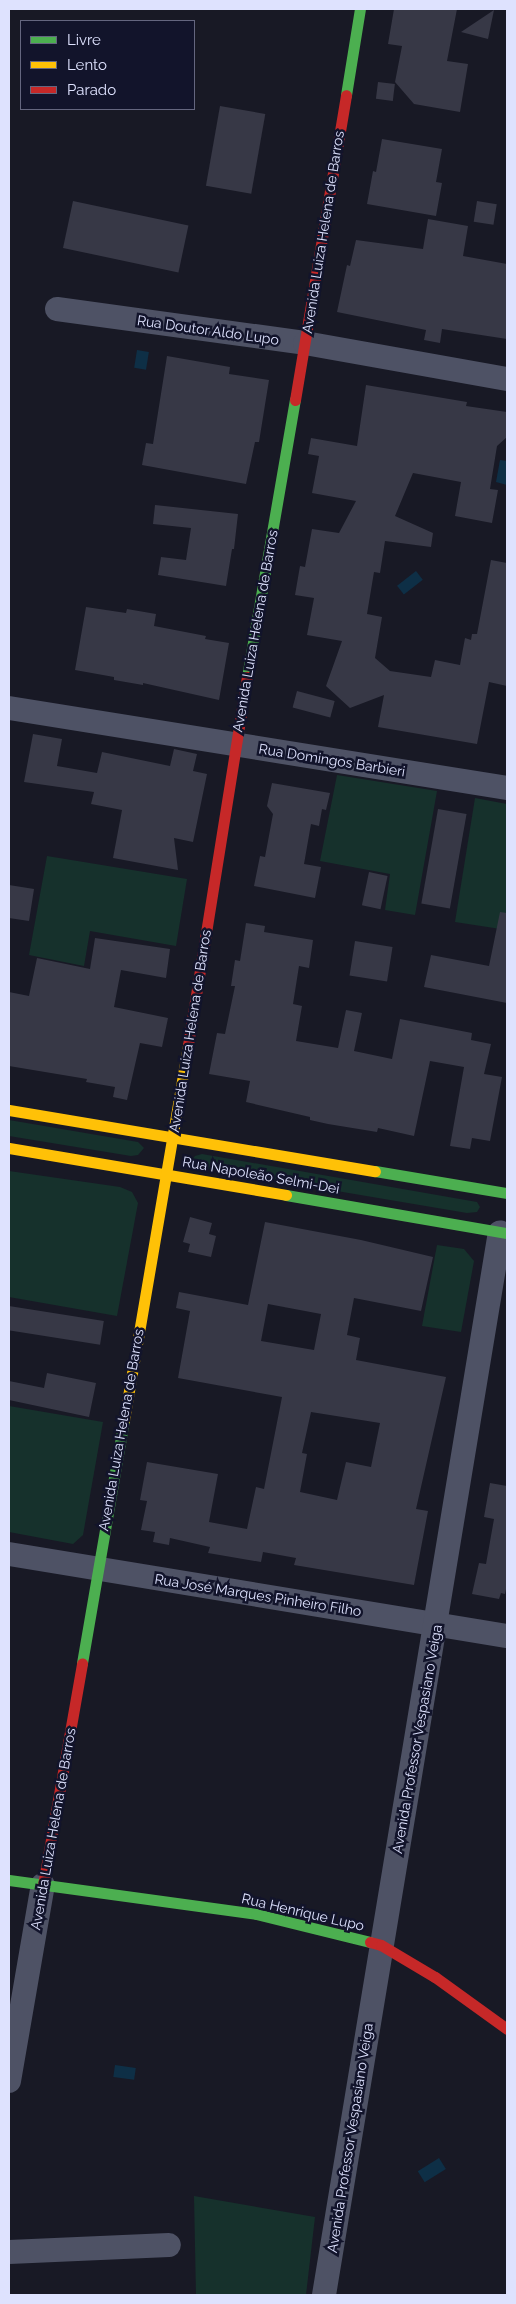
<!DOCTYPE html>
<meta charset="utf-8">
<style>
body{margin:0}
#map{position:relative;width:516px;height:2304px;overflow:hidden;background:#181925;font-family:Raleway,sans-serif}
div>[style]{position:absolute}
.green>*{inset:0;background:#16312c}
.water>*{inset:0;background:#0e2f46;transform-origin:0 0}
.building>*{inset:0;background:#373846;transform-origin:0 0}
.street>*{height:24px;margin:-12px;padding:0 12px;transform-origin:12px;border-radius:12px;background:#4e5265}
.fast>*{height:11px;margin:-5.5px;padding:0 5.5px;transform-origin:5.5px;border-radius:5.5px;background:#4caf50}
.slow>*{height:11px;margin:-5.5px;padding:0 5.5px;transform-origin:5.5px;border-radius:5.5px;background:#ffc107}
.jam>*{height:11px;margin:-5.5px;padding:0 5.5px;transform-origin:5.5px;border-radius:5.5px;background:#c62828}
span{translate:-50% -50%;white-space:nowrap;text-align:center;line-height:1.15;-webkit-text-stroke:5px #12142b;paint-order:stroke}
.street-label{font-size:14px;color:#dee2fe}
.frame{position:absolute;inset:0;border:10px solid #dee2fe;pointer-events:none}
.legend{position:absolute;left:20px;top:20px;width:175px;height:90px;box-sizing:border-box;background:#12142b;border:1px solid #64667f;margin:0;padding:6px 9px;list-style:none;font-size:15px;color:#dee2fe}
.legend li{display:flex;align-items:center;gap:10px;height:25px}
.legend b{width:25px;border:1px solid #64667f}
</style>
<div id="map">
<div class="green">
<i style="clip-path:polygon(337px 775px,437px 791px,415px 915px,385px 910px,390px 874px,320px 861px)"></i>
<i style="clip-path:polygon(475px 798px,507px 804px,507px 930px,455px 922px)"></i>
<i style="clip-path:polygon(47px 856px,187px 879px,176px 946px,90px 931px,84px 966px,29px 955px)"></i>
<i style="clip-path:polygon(9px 1120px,138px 1142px,144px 1148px,138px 1155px,131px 1156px,9px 1136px)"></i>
<i style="clip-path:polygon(202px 1154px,477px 1202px,480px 1207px,477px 1212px,467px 1213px,195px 1167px,191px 1161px,195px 1156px)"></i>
<i style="clip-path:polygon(9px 1171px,120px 1187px,132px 1192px,138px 1203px,117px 1316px,9px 1297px)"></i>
<i style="clip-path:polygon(437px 1245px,464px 1249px,474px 1261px,461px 1332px,422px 1326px)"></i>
<i style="clip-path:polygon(9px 1406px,103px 1422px,83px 1535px,73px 1544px,9px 1532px)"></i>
<i style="clip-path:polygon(194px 2196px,315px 2217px,306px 2295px,196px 2295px)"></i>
</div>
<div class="water">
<i style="left:137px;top:350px;width:12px;height:18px;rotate:9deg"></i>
<i style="clip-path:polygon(500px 460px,507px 461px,507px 485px,496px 482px)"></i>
<i style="left:416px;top:571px;width:11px;height:24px;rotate:52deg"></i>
<i style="left:115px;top:2065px;width:21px;height:12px;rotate:8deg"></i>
<i style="left:439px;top:2158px;width:13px;height:25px;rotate:58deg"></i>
</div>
<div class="building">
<i style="clip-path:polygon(394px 9px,457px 9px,447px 61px,468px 64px,460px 112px,414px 104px,395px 82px,402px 46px,388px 44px)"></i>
<i style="clip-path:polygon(494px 10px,488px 39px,461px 32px)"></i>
<i style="left:378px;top:82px;width:17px;height:17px;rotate:7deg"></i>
<i style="left:220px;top:106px;width:46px;height:81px;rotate:10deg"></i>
<i style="clip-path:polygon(382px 139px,442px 149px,436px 182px,442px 183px,436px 216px,367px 204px,373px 171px,376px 172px)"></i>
<i style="left:73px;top:201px;width:118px;height:48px;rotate:12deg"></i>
<i style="left:477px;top:201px;width:20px;height:21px;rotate:9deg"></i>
<i style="clip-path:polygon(428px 219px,468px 226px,463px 256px,507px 264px,507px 339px,442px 329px,440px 343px,424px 340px,426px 330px,337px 312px,347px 265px,350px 266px,356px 240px,423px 249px)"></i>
<i style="clip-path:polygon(167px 356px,230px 367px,229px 374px,269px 380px,259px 442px,255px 442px,246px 484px,142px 465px,146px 443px,153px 444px)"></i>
<i style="clip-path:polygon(366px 385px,467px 402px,466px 406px,507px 412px,507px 437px,497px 446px,490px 489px,498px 490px,492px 523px,455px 516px,461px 482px,413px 473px,395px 516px,433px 533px,431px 547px,385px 541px,380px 573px,374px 572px,367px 614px,382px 617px,375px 658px,390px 671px,431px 677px,435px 660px,460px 665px,465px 638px,471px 640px,472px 634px,477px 634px,491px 560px,507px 563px,507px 686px,489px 682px,477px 744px,378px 727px,384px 695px,350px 708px,326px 686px,342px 641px,307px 635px,314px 598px,295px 595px,300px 566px,305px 567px,312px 529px,339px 533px,356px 501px,312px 493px,319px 456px,308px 454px,311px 438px,357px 446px)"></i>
<i style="clip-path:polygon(155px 505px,238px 514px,234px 549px,232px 549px,226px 586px,158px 575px,161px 557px,186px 560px,191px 528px,153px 524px)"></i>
<i style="clip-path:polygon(86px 607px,126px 613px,127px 609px,156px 614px,154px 626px,206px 636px,205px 639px,229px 643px,219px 700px,143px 683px,143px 685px,114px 680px,114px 677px,75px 670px)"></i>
<i style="left:297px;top:691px;width:39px;height:17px;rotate:15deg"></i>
<i style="clip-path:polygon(33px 734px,62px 739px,57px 766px,97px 773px,102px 752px,170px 766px,174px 749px,197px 754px,193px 771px,207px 774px,193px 842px,174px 838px,178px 870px,113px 858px,122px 810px,91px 804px,94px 792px,24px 782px)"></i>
<i style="clip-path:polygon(272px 783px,330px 793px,326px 810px,322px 809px,319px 826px,311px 824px,304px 864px,321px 867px,315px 898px,254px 886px,260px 856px,265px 857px,273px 814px,267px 806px)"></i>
<i style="left:438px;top:809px;width:29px;height:96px;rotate:10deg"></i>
<i style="left:369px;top:872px;width:19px;height:34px;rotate:12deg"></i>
<i style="clip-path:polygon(9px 885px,34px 889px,29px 921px,9px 918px)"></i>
<i style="clip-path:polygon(500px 912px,507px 913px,507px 1003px,424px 987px,431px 955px,489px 966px)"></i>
<i style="clip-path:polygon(246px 923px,265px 926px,264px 932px,313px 940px,309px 968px,299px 966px,293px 1004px,302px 1006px,296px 1041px,338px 1048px,346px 1010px,362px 1013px,354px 1051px,392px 1059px,400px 1019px,472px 1033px,471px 1040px,491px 1044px,484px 1074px,502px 1077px,490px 1141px,472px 1138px,470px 1149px,450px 1146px,464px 1067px,430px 1061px,414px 1136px,378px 1128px,377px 1132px,328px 1124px,310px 1120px,310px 1117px,246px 1102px,250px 1081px,209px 1074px,217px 1033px,225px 1034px,235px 986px,231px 986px,235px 960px,240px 961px)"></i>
<i style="clip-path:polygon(95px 938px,170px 949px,166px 978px,121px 970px,114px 1007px,168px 1018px,162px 1047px,140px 1043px,127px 1100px,113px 1097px,115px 1087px,86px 1082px,87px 1079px,9px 1066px,9px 992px,29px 996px,37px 958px,90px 969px)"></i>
<i style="left:355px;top:941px;width:38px;height:35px;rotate:9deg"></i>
<i style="clip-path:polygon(190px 1217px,212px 1223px,209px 1234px,216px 1236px,211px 1257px,188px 1252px,190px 1244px,183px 1242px)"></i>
<i style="clip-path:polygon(evenodd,265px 1222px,361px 1240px,433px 1257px,421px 1311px,354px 1298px,347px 1335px,360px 1338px,356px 1360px,446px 1377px,416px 1509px,428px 1511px,414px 1585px,294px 1565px,296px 1558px,263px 1552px,261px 1562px,208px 1553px,210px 1547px,170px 1538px,169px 1545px,153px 1542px,155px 1532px,141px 1530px,147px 1501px,140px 1500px,147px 1462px,218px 1474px,209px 1522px,247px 1529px,256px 1487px,264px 1489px,282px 1397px,178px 1378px,190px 1311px,176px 1308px,179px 1292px,248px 1305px,265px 1222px,268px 1304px,321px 1314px,314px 1350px,261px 1341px,268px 1304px,265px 1222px,311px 1412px,380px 1423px,371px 1467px,346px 1462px,337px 1500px,300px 1492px,307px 1454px,302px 1453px,311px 1412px)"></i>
<i style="left:9px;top:1306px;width:96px;height:24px;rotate:9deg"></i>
<i style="clip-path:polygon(47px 1373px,96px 1383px,89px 1417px,9px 1400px,9px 1381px,44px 1388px)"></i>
<i style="clip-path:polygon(490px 1483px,507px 1486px,507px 1584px,505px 1594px,501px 1593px,499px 1599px,472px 1594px,479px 1563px,486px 1564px,494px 1519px,484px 1517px)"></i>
</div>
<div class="street">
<i style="left:57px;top:309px;width:250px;rotate:7.8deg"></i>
<i style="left:305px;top:343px;width:205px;rotate:10.1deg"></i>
<i style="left:9px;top:708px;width:504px;rotate:9.13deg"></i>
<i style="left:9px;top:1554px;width:505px;rotate:9.35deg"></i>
<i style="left:9px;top:2081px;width:199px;rotate:-80.2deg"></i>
<i style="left:9px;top:2252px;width:160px;rotate:-2.5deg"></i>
<i style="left:324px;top:2295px;width:1077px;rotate:-80.6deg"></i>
</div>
<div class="fast">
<i style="left:346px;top:95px;width:87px;rotate:-80.8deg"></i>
<i style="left:247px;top:677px;width:281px;rotate:-80.2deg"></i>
<i style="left:375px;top:1171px;width:134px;rotate:9.5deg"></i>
<i style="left:286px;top:1195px;width:224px;rotate:9.8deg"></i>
<i style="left:82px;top:1663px;width:247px;rotate:-80.2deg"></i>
<i style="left:9px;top:1880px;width:249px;rotate:7.8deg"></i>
<i style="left:256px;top:1914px;width:117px;rotate:13.8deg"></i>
</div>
<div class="slow">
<i style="left:9px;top:1110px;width:371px;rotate:9.5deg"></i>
<i style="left:9px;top:1148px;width:281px;rotate:9.6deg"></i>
<i style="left:124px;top:1420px;width:380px;rotate:-80.3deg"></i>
</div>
<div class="jam">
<i style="left:295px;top:400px;width:309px;rotate:-80.5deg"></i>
<i style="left:188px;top:1045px;width:373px;rotate:-80.9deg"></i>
<i style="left:43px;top:1885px;width:225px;rotate:-80deg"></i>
<i style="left:370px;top:1942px;width:11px;rotate:15deg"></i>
<i style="left:381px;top:1945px;width:63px;rotate:30.7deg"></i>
<i style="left:435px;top:1977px;width:89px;rotate:35.8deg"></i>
</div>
<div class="street-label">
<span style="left:323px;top:232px;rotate:-81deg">Avenida Luiza Helena de Barros</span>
<span style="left:208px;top:330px;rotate:8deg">Rua Doutor Aldo Lupo</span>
<span style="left:255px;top:631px;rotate:-80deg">Avenida Luiza Helena de Barros</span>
<span style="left:332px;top:760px;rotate:9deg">Rua Domingos Barbieri</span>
<span style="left:190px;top:1031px;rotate:-81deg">Avenida Luiza Helena de Barros</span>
<span style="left:261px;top:1175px;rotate:10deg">Rua Napoleão Selmi-Dei</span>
<span style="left:121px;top:1430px;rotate:-80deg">Avenida Luiza Helena de Barros</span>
<span style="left:258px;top:1595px;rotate:9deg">Rua José Marques Pinheiro Filho</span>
<span style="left:417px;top:1739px;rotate:-80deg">Avenida Professor Vespasiano Veiga</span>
<span style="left:53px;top:1829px;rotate:-80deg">Avenida Luiza Helena de Barros</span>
<span style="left:303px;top:1912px;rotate:13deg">Rua Henrique Lupo</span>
<span style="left:350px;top:2138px;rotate:-81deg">Avenida Professor Vespasiano Veiga</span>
</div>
<div class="frame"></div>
<ul class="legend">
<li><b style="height:6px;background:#4caf50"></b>Livre</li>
<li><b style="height:6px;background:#ffc107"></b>Lento</li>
<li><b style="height:6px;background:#c62828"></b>Parado</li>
</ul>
</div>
